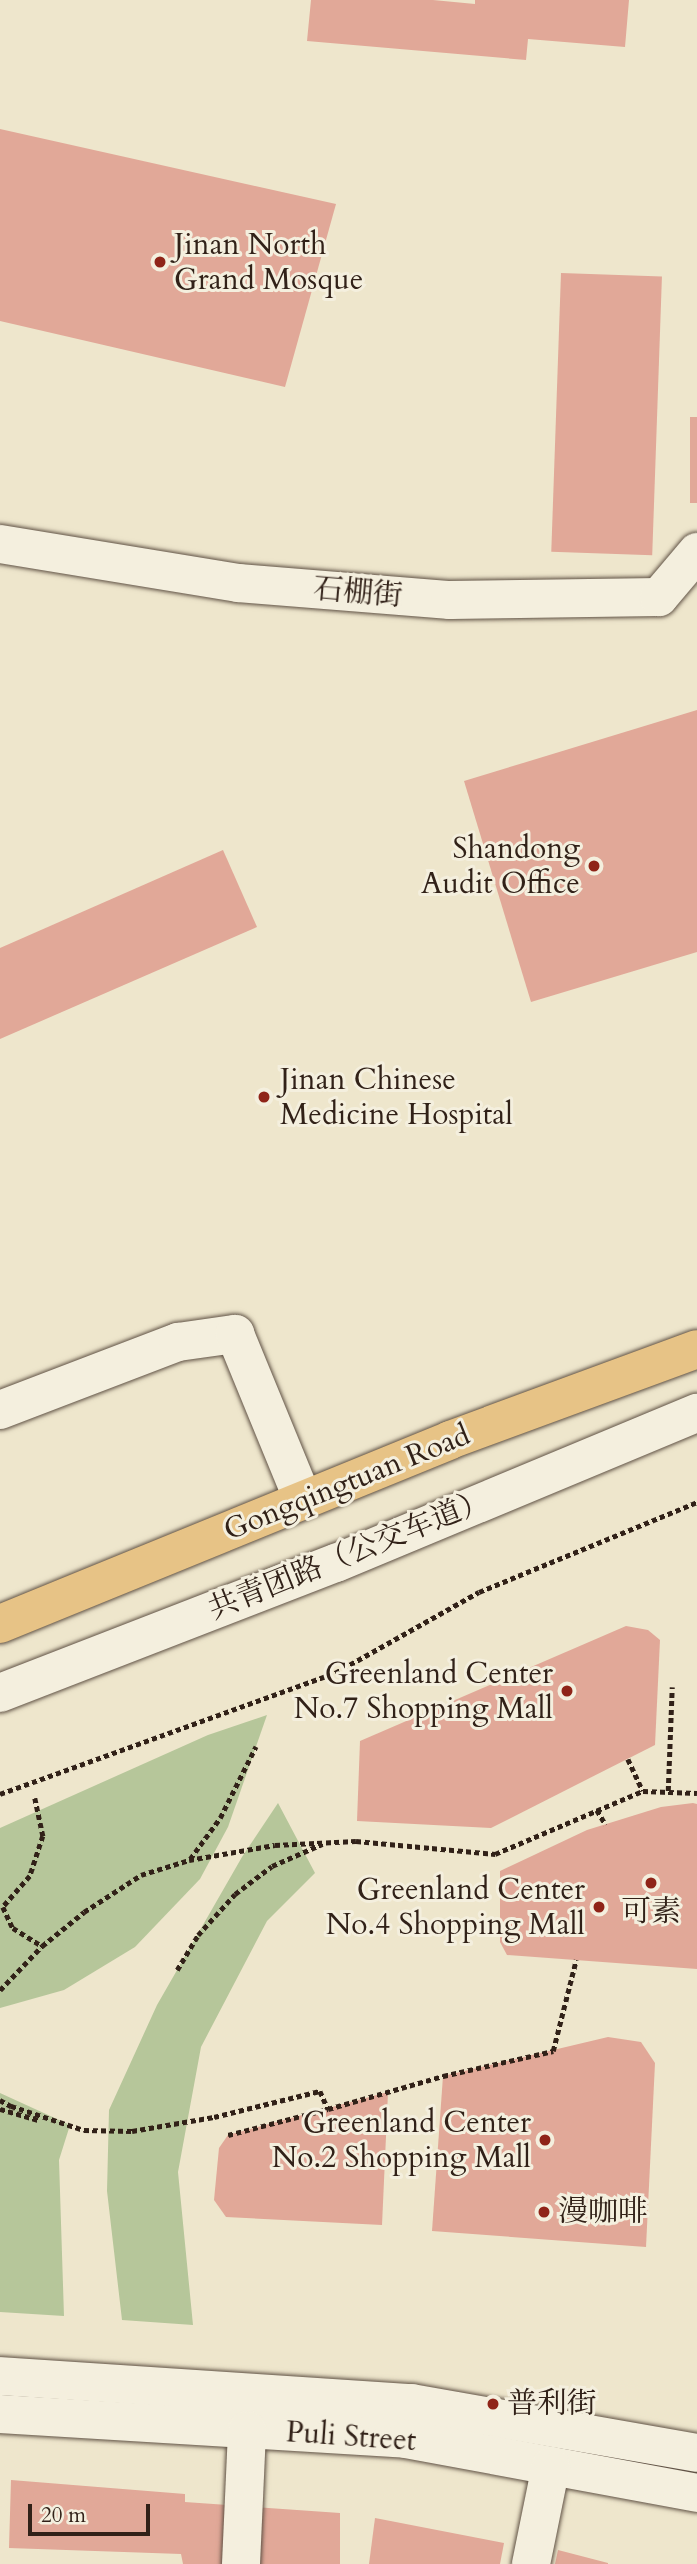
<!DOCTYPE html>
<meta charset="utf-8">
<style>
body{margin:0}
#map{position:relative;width:697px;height:2564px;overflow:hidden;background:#eee6cc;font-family:Cardo,"Noto Serif SC",serif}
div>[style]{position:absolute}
.green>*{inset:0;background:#b6c69a}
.building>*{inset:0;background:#e1a898;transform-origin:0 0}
.path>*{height:4.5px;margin-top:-2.25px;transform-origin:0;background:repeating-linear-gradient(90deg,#312118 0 5px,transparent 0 8.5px)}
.roads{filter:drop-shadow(0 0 2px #605245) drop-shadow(0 0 2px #605245)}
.minor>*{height:38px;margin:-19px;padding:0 19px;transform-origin:19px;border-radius:19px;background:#f4efde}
.major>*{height:38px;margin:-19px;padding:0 19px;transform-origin:19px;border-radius:19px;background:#e7c386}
.dots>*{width:19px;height:19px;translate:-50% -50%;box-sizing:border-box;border:4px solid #f4efde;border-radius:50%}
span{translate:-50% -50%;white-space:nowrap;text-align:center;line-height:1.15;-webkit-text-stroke:6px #f4efde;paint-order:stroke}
.poi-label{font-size:30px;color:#312118}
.left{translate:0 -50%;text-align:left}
.right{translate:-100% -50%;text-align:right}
.street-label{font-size:30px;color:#312118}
.scale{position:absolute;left:28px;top:2504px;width:122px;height:32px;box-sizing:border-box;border:4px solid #312118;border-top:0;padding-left:9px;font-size:21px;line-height:24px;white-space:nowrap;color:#312118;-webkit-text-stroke:5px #f4efde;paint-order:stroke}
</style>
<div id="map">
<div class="green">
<i style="clip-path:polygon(267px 1715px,228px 1827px,200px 1879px,135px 1947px,64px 1990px,0 2008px,0 1828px,208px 1735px)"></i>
<i style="clip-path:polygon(278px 1803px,315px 1873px,267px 1921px,201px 2047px,178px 2172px,193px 2325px,122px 2320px,107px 2191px,109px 2110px,157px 2005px,242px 1857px)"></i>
<i style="clip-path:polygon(0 2093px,70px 2125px,59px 2160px,64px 2316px,0 2312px)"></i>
</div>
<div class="building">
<i style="clip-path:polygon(311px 0,433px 0,475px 4px,475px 0,629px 0,625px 47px,528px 39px,526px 60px,307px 41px)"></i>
<i style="clip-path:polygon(0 129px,336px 204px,285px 387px,0 321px)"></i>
<i style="left:561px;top:273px;width:101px;height:279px;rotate:2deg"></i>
<i style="left:690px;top:417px;width:7px;height:86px"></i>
<i style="clip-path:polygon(697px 710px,697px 952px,531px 1002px,464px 781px)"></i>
<i style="clip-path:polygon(223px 850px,257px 927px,0 1039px,0 948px)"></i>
<i style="clip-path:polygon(626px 1626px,648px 1630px,660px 1640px,655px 1745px,491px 1828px,357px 1821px,360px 1741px)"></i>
<i style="clip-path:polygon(693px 1803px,697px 1804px,697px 1969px,507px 1955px,500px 1942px,500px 1871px,587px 1830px,661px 1807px)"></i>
<i style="clip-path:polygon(608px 2037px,641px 2042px,655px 2063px,646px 2247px,432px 2231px,443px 2076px)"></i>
<i style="clip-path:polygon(388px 2092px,382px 2225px,226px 2217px,214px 2200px,219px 2148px,228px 2135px)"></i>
<i style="clip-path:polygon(11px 2480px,185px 2494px,185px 2502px,340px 2513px,340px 2564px,183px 2564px,181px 2554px,9px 2548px)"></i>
<i style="clip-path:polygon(375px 2518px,504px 2543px,500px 2564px,369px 2564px)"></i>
<i style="clip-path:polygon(558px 2550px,608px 2563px,608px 2564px,555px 2564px)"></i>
</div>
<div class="path">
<i style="left:628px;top:1759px;width:35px;rotate:65deg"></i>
<i style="left:668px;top:1791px;width:104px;rotate:-87.8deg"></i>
<i style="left:0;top:1794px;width:356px;rotate:-19.9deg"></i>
<i style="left:335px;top:1673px;width:165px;rotate:-29.4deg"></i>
<i style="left:479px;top:1592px;width:236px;rotate:-22.4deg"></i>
<i style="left:35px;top:1798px;width:39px;rotate:78deg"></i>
<i style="left:43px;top:1836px;width:42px;rotate:108deg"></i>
<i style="left:30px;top:1876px;width:41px;rotate:131.1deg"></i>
<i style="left:3px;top:1907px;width:23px;rotate:65deg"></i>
<i style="left:13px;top:1928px;width:34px;rotate:32deg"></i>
<i style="left:597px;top:1810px;width:17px;rotate:59deg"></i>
<i style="left:190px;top:1859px;width:51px;rotate:-53.8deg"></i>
<i style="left:220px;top:1818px;width:80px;rotate:-63.4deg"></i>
<i style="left:177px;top:1970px;width:41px;rotate:-59deg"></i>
<i style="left:198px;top:1935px;width:55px;rotate:-47.9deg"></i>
<i style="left:235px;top:1894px;width:46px;rotate:-37.1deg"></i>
<i style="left:272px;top:1866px;width:55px;rotate:-23.7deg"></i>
<i style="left:0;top:1990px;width:61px;rotate:-46.3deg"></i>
<i style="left:42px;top:1946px;width:54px;rotate:-39deg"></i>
<i style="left:84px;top:1912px;width:68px;rotate:-33deg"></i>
<i style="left:141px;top:1875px;width:50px;rotate:-17.4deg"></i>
<i style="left:189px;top:1860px;width:87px;rotate:-9.9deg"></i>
<i style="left:275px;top:1845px;width:81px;rotate:-2.8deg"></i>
<i style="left:356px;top:1841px;width:140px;rotate:5.3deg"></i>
<i style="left:495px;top:1854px;width:161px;rotate:-23.1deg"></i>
<i style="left:643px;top:1791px;width:54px;rotate:2.1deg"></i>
<i style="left:0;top:2100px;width:13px;rotate:29deg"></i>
<i style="left:11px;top:2106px;width:77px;rotate:18.2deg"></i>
<i style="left:84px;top:2130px;width:48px;rotate:1.2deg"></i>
<i style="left:132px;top:2131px;width:83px;rotate:-9.7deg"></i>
<i style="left:214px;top:2117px;width:109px;rotate:-13.8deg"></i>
<i style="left:320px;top:2091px;width:20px;rotate:66deg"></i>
<i style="left:328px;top:2109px;width:120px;rotate:-16deg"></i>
<i style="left:443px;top:2076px;width:113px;rotate:-12.8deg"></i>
<i style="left:553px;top:2051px;width:94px;rotate:-75.8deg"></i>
<i style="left:0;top:2109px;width:40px;rotate:16deg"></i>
<i style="left:228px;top:2135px;width:103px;rotate:-14.6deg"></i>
</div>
<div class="roads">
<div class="minor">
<i style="left:0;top:544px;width:241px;rotate:9.3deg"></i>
<i style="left:238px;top:583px;width:213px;rotate:4.6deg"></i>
<i style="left:450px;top:600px;width:209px;rotate:-0.8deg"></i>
<i style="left:659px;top:597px;width:59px;rotate:-49.8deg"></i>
<i style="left:0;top:1410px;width:191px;rotate:-20.9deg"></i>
<i style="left:178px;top:1342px;width:58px;rotate:-8deg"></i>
<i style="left:235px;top:1334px;width:179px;rotate:67.7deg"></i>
<i style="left:0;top:1693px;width:360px;rotate:-21.2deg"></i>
<i style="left:336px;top:1563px;width:391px;rotate:-22.6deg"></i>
<i style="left:0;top:2376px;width:412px;rotate:3.8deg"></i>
<i style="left:411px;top:2403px;width:290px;rotate:9.9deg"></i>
<i style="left:0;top:2414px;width:407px;rotate:3.5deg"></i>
<i style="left:406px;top:2439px;width:296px;rotate:10.5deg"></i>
<i style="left:241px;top:2564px;width:134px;rotate:-87.4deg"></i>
<i style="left:531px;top:2564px;width:100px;rotate:-78.5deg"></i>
</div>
<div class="major">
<i style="left:0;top:1624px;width:486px;rotate:-22.2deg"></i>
<i style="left:450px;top:1440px;width:263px;rotate:-20.2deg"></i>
</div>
</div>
<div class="dots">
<i style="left:160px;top:262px;background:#8f2418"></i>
<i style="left:594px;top:866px;background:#8f2418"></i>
<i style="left:264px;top:1097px;background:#8f2418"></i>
<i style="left:567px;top:1691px;background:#8f2418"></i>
<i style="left:651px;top:1883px;background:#8f2418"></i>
<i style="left:599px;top:1907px;background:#8f2418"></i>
<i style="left:545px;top:2140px;background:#8f2418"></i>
<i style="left:544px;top:2212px;background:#8f2418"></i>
<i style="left:493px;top:2404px;background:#8f2418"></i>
</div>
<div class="poi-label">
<span class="left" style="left:174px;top:262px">Jinan North<br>Grand Mosque</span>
<span class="right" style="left:580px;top:866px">Shandong<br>Audit Office</span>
<span class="left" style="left:280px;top:1097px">Jinan Chinese<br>Medicine Hospital</span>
<span class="right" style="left:553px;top:1691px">Greenland Center<br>No.7 Shopping Mall</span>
<span class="right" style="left:585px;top:1907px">Greenland Center<br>No.4 Shopping Mall</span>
<span style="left:651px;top:1912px">可素</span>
<span class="right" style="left:531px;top:2140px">Greenland Center<br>No.2 Shopping Mall</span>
<span class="left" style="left:558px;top:2212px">漫咖啡</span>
<span class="left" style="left:507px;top:2404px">普利街</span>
</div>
<div class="street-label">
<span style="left:358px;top:593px;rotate:5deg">石棚街</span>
<span style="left:347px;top:1483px;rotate:-22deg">Gongqingtuan Road</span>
<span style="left:349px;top:1555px;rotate:-22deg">共青团路（公交车道）</span>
<span style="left:351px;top:2437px;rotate:4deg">Puli Street</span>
</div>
<div class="scale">20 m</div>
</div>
